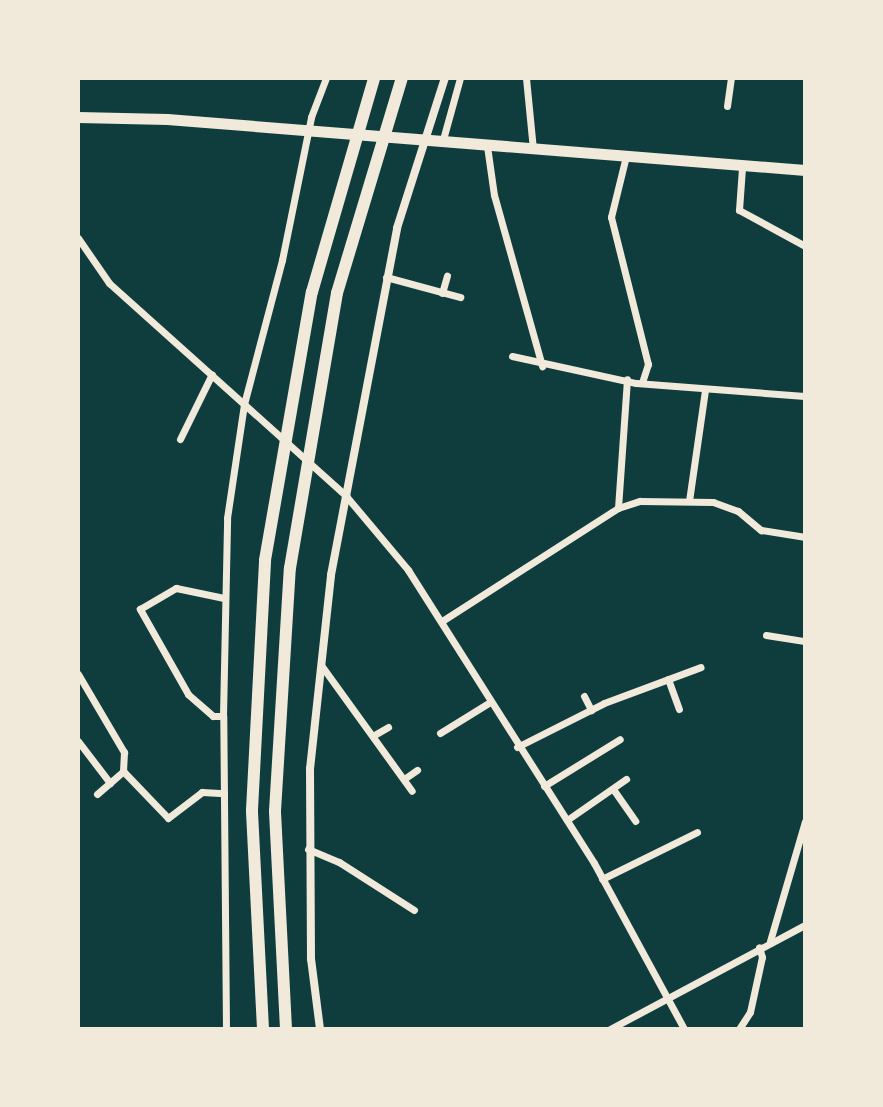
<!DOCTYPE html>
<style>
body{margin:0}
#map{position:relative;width:883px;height:1107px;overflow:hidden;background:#0f3d3e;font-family:"Exo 2",sans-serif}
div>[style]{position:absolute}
.minor>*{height:7px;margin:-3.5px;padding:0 3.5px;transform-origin:3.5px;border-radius:3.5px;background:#f1e9da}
.tertiary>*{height:8px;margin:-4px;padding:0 4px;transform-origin:4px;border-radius:4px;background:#f1e9da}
.primary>*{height:11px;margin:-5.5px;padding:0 5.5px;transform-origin:5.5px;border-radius:5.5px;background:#f1e9da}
.motorway>*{height:12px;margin:-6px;padding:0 6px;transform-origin:6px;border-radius:6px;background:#f1e9da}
span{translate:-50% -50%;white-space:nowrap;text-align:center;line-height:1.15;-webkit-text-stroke:6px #f1e9da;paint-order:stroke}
.frame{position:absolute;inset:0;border:80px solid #f1e9da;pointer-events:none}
</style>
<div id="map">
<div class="minor">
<i style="left:526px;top:78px;width:71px;rotate:84.4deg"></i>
<i style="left:727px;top:106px;width:28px;rotate:-82deg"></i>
<i style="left:442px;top:143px;width:67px;rotate:-74.5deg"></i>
<i style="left:487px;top:146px;width:49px;rotate:81.9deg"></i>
<i style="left:494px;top:195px;width:178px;rotate:74.3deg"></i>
<i style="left:626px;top:156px;width:63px;rotate:103.8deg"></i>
<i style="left:611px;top:217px;width:152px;rotate:75.9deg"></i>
<i style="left:648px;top:364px;width:20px;rotate:108deg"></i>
<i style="left:742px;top:168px;width:42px;rotate:94.1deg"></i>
<i style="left:739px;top:210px;width:75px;rotate:28.6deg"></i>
<i style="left:78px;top:238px;width:55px;rotate:55.4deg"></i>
<i style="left:109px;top:283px;width:319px;rotate:41.9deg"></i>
<i style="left:346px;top:496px;width:97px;rotate:50deg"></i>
<i style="left:408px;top:570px;width:347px;rotate:57.6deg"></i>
<i style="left:594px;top:863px;width:189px;rotate:61.5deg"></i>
<i style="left:386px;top:277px;width:77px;rotate:15.1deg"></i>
<i style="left:442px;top:293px;width:18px;rotate:-74deg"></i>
<i style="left:512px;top:356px;width:127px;rotate:12.3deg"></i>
<i style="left:636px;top:383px;width:169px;rotate:4.4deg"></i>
<i style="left:180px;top:439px;width:72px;rotate:-63.8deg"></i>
<i style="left:689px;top:501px;width:112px;rotate:-81.8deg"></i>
<i style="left:618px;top:508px;width:129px;rotate:-86deg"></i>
<i style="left:442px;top:621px;width:209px;rotate:-32.7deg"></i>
<i style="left:618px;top:508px;width:23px;rotate:-18deg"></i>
<i style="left:640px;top:501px;width:73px;rotate:0.8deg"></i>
<i style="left:713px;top:502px;width:27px;rotate:20deg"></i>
<i style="left:738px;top:511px;width:30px;rotate:40deg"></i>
<i style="left:761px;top:530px;width:45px;rotate:9deg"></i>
<i style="left:766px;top:635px;width:39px;rotate:9deg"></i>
<i style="left:321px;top:665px;width:155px;rotate:54.2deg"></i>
<i style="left:78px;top:674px;width:91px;rotate:59.5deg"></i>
<i style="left:124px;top:752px;width:19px;rotate:93deg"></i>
<i style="left:123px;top:771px;width:65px;rotate:46.2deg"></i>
<i style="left:168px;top:818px;width:43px;rotate:-37.4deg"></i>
<i style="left:202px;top:792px;width:22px;rotate:3deg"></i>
<i style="left:668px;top:679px;width:32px;rotate:70deg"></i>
<i style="left:584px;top:696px;width:16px;rotate:63deg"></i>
<i style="left:223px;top:716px;width:10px;rotate:180deg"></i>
<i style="left:213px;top:716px;width:33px;rotate:-139deg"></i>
<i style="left:188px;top:694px;width:98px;rotate:-119.5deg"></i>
<i style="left:140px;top:609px;width:42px;rotate:-30.3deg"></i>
<i style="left:176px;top:588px;width:49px;rotate:11.8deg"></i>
<i style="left:440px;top:733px;width:59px;rotate:-31.8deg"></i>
<i style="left:376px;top:734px;width:14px;rotate:-30deg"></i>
<i style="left:78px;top:741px;width:53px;rotate:52.7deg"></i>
<i style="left:517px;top:747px;width:97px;rotate:-26.8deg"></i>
<i style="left:604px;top:703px;width:103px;rotate:-20.4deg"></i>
<i style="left:404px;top:779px;width:16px;rotate:-35deg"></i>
<i style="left:544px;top:786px;width:89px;rotate:-31.7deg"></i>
<i style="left:613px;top:789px;width:39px;rotate:55deg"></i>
<i style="left:97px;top:794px;width:35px;rotate:-41deg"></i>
<i style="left:567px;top:820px;width:72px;rotate:-34.8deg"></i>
<i style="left:308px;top:849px;width:34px;rotate:23deg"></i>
<i style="left:339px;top:862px;width:89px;rotate:32.6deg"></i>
<i style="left:602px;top:879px;width:106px;rotate:-26.3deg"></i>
<i style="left:770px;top:941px;width:125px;rotate:-73.7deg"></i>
<i style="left:226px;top:1029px;width:313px;rotate:-90.5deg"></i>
<i style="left:223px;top:716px;width:198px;rotate:-88.8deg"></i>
<i style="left:227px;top:518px;width:115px;rotate:-81.5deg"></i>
<i style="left:244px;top:404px;width:149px;rotate:-75.2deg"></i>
<i style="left:282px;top:260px;width:146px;rotate:-78.5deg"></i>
<i style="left:311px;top:117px;width:42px;rotate:-69deg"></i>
<i style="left:610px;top:1029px;width:221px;rotate:-28.1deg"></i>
<i style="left:739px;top:1029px;width:20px;rotate:-57deg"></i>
<i style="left:750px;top:1012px;width:56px;rotate:-77.7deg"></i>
<i style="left:762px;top:957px;width:10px;rotate:-107deg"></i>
</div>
<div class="tertiary">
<i style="left:320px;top:1029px;width:71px;rotate:-97.3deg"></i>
<i style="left:311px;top:959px;width:190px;rotate:-90.3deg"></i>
<i style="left:310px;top:769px;width:195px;rotate:-83.8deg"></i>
<i style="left:331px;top:575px;width:353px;rotate:-79.2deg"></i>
<i style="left:397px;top:228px;width:157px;rotate:-72.3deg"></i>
</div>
<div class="primary">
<i style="left:78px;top:117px;width:89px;rotate:1.3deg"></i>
<i style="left:167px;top:119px;width:640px;rotate:4.57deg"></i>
</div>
<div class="motorway">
<i style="left:263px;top:1029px;width:219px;rotate:-92.9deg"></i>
<i style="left:252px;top:810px;width:250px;rotate:-87deg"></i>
<i style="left:265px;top:560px;width:272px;rotate:-80.1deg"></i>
<i style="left:312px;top:292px;width:223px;rotate:-73.8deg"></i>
<i style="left:286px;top:1029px;width:218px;rotate:-92.9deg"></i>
<i style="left:275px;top:811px;width:243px;rotate:-86.5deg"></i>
<i style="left:290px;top:568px;width:279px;rotate:-80.3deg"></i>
<i style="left:337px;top:293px;width:225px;rotate:-73.2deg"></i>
</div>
<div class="frame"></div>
</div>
